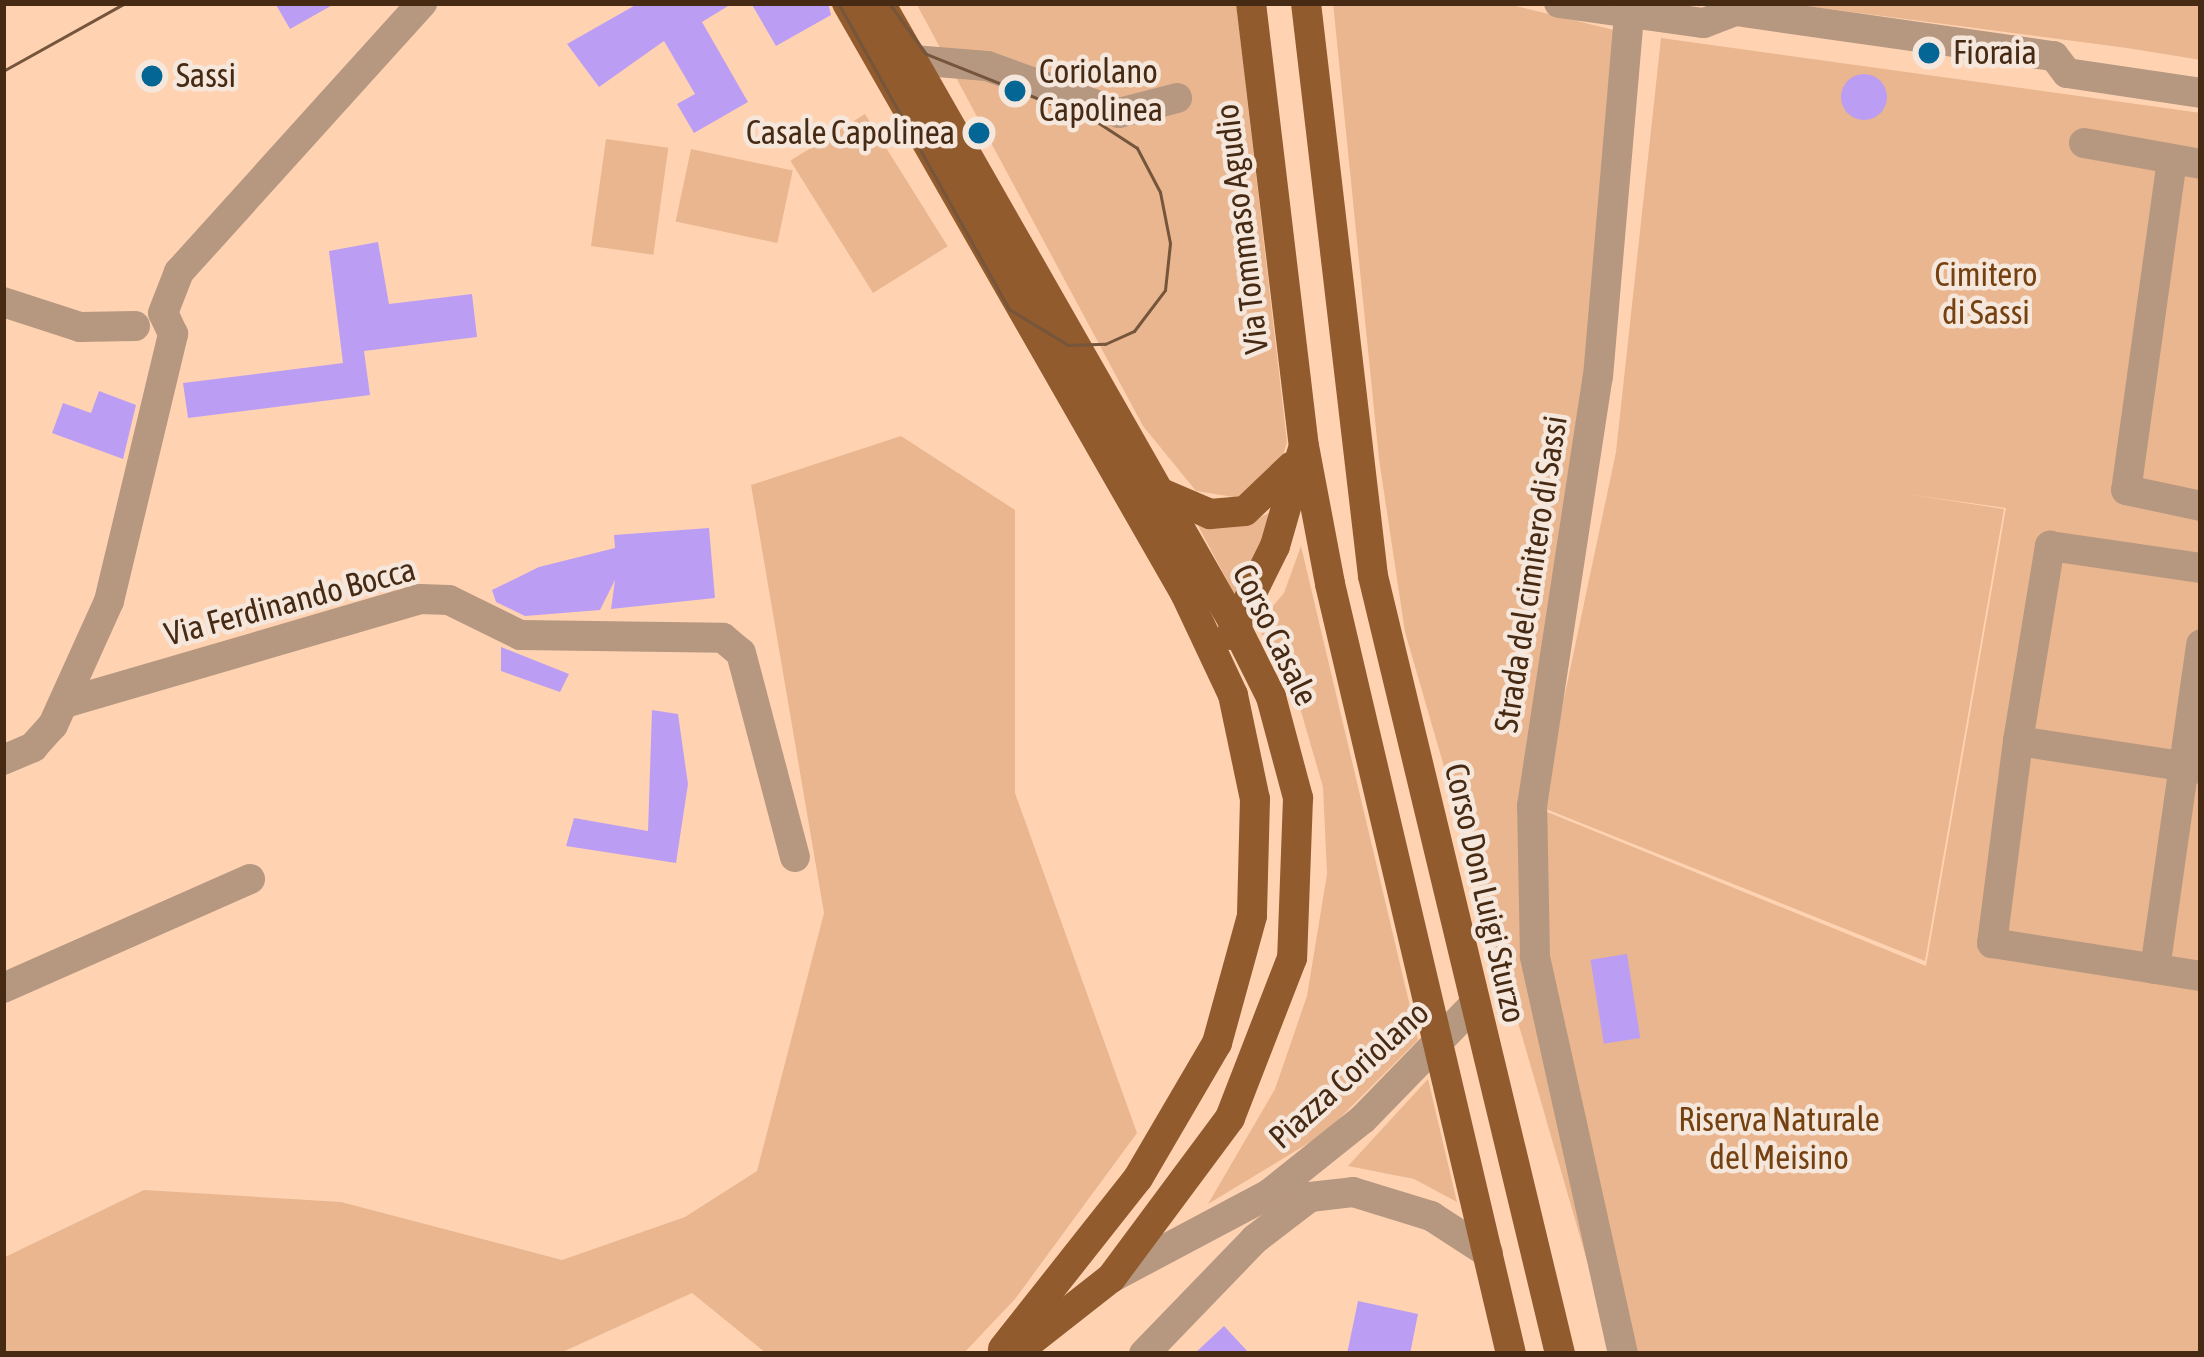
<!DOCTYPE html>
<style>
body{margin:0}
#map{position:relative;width:2204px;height:1357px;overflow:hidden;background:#ffd3b2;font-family:"Asap Condensed",sans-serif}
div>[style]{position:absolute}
.green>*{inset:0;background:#e9b68f;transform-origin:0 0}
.building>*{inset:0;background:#bb9ef4;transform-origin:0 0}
.round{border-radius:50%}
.minor>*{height:30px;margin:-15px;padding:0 15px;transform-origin:15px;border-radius:15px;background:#b69780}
.major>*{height:30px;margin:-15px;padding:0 15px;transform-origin:15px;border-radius:15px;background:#915b2d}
.tram>*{height:3px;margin:-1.5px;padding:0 1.5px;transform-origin:1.5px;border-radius:1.5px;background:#75553b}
.dots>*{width:33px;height:33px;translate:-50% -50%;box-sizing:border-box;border:6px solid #f6e7dc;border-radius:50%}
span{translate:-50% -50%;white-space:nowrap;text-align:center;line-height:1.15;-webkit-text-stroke:9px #f6e7dc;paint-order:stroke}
.poi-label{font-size:33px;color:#462a13}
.left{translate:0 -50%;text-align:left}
.right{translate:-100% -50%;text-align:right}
.street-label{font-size:33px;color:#462a13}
.park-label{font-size:33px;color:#754110}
.frame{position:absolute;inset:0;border:6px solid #462a13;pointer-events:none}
</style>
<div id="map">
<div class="green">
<i style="clip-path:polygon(916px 3px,1236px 3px,1287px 442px,1280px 466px,1246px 499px,1196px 491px,1143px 426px)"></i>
<i style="clip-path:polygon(1333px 3px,1504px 3px,1618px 31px,1592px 374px,1535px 807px,1926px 966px,2006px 508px,1906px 494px,2004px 509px,1925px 961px,1541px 807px,1616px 452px,1661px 38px,2201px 113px,2201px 1354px,1614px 1354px,1405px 632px,1379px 459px)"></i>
<i style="clip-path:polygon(1783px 3px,2201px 3px,2201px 60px,2127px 48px)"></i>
<i style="left:865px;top:114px;width:156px;height:88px;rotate:58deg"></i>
<i style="left:606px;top:139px;width:63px;height:108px;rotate:8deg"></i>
<i style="left:691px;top:149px;width:104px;height:74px;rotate:12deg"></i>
<i style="clip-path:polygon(901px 436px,1015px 510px,1015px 793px,1137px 1133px,1015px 1299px,963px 1354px,767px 1354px,692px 1293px,558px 1354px,3px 1354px,3px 1258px,144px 1190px,341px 1202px,562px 1260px,685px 1217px,757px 1171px,824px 913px,751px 485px)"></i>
<i style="clip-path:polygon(1280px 508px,1237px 599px,1196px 522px,1243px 525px)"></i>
<i style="clip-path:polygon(1301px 546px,1418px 1040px,1325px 1133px,1208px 1204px,1275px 1089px,1307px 996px,1327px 874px,1323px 787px,1300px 708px,1257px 625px,1284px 593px)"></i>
<i style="clip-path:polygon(1428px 1079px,1457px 1202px,1414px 1179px,1348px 1166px)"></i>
</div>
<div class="building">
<i style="clip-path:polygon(275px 3px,336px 3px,290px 29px)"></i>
<i style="clip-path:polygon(639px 3px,733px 3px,702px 22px,748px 102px,694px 133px,677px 104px,695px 94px,664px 41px,599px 87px,567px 44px)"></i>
<i style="clip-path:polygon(751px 3px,828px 3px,831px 15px,776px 46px)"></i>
<i class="round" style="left:1841px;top:74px;width:46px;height:46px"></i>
<i style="clip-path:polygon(378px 242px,389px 304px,472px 294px,477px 337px,364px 351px,370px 395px,188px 418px,183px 383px,343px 363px,329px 251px)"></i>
<i style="clip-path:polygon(99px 391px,136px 405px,123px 459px,52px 433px,63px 403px,91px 413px)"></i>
<i style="clip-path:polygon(709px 528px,715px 598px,611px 609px,615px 580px,600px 610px,525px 616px,496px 602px,492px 590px,539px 567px,615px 548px,614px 535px)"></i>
<i style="clip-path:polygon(501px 647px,569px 674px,560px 692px,501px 671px)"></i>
<i style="clip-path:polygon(652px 710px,678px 714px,688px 784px,676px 863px,566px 846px,574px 818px,648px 831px)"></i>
<i style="left:1627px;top:954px;width:85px;height:37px;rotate:81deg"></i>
<i style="clip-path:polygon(1358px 1301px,1418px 1314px,1410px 1354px,1347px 1354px)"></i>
<i style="clip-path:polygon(1224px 1326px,1250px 1354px,1194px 1354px)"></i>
</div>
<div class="minor">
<i style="left:1559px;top:3px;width:146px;rotate:7.9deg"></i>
<i style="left:1704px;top:23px;width:34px;rotate:-21deg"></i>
<i style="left:1736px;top:11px;width:321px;rotate:8.1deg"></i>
<i style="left:2054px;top:56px;width:21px;rotate:53deg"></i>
<i style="left:2067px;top:73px;width:135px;rotate:8.5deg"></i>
<i style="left:913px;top:60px;width:74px;rotate:4.6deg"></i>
<i style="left:987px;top:66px;width:140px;rotate:19.6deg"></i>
<i style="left:1119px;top:113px;width:60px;rotate:-14.5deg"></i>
<i style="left:2084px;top:143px;width:119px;rotate:10.2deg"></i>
<i style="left:2172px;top:160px;width:333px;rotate:97.9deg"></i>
<i style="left:2126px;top:490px;width:77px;rotate:12deg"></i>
<i style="left:3px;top:302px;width:81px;rotate:18deg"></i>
<i style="left:80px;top:327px;width:55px;rotate:-1deg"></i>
<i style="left:163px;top:313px;width:44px;rotate:-68.7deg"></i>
<i style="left:179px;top:272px;width:363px;rotate:-47.9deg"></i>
<i style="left:68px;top:702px;width:367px;rotate:-16.3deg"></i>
<i style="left:420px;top:599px;width:29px;rotate:2deg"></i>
<i style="left:449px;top:600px;width:79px;rotate:26.2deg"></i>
<i style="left:520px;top:635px;width:203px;rotate:0.8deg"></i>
<i style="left:723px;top:638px;width:23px;rotate:40deg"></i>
<i style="left:741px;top:653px;width:211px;rotate:75.2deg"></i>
<i style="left:2018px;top:741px;width:198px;rotate:-80.7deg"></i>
<i style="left:2050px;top:546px;width:153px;rotate:8.3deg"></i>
<i style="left:3px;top:760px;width:33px;rotate:-23deg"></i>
<i style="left:33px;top:747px;width:30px;rotate:-48deg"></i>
<i style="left:53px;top:725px;width:136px;rotate:-65.7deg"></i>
<i style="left:109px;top:601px;width:275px;rotate:-76.5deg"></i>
<i style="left:173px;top:334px;width:23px;rotate:-115deg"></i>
<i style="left:2201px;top:769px;width:185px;rotate:-171.3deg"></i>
<i style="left:2018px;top:741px;width:204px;rotate:97.3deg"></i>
<i style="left:1992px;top:943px;width:212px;rotate:9deg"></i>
<i style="left:2155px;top:969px;width:328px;rotate:-81.9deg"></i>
<i style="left:3px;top:988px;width:270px;rotate:-23.8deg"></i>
<i style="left:1111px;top:1278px;width:179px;rotate:-28deg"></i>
<i style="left:1269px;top:1194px;width:120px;rotate:-38.6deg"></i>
<i style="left:1363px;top:1119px;width:159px;rotate:-45.8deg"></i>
<i style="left:1144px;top:1354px;width:160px;rotate:-46deg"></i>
<i style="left:1255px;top:1239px;width:69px;rotate:-37.4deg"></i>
<i style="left:1310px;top:1197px;width:43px;rotate:-6.6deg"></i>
<i style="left:1353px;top:1192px;width:82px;rotate:17.1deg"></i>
<i style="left:1431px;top:1216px;width:68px;rotate:33deg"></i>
<i style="left:1623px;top:1354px;width:408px;rotate:-102.5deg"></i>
<i style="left:1535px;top:956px;width:150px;rotate:-91.1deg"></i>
<i style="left:1532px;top:806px;width:434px;rotate:-81.3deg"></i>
<i style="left:1598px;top:377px;width:365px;rotate:-85.1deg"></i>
</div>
<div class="major">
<i style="left:847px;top:3px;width:682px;rotate:60.2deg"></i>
<i style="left:1186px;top:595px;width:110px;rotate:64.8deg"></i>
<i style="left:1233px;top:695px;width:106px;rotate:78.1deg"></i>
<i style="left:1255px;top:799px;width:117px;rotate:91.5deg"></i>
<i style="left:1252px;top:916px;width:132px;rotate:105.4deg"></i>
<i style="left:1217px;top:1043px;width:156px;rotate:120.3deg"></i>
<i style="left:1138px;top:1178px;width:218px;rotate:128.3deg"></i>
<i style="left:880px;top:3px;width:714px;rotate:60.28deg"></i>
<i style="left:1234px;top:623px;width:83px;rotate:63.4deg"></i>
<i style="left:1271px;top:697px;width:105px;rotate:75deg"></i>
<i style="left:1298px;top:798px;width:160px;rotate:92.1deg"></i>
<i style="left:1292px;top:958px;width:172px;rotate:111.2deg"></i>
<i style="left:1230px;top:1118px;width:199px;rotate:126.6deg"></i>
<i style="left:1111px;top:1278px;width:123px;rotate:141.9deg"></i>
<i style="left:1251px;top:3px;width:446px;rotate:83.2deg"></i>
<i style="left:1304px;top:446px;width:140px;rotate:79.3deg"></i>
<i style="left:1330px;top:584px;width:791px;rotate:76.77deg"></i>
<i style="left:1306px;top:3px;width:577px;rotate:83.33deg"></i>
<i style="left:1373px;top:576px;width:800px;rotate:76.48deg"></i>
<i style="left:1159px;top:492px;width:56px;rotate:23.3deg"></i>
<i style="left:1210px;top:514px;width:35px;rotate:-5deg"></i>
<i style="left:1245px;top:511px;width:64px;rotate:-43.7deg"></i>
<i style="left:1231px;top:635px;width:99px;rotate:-63.7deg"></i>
<i style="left:1275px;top:546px;width:98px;rotate:-74deg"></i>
</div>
<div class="tram">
<i style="left:838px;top:3px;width:351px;rotate:60.8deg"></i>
<i style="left:1009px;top:309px;width:69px;rotate:31.4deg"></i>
<i style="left:1068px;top:345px;width:37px;rotate:-2deg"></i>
<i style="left:1105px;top:344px;width:32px;rotate:-24deg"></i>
<i style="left:1134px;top:331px;width:51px;rotate:-52.9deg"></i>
<i style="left:1165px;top:290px;width:47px;rotate:-83.9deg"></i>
<i style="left:1170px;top:243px;width:52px;rotate:-101.1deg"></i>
<i style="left:1160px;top:192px;width:50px;rotate:-117.6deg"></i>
<i style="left:1137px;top:148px;width:48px;rotate:-147deg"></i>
<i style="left:1097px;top:122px;width:184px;rotate:-158.3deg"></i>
<i style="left:926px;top:54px;width:63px;rotate:-126deg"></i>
<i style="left:3px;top:71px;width:140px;rotate:-29.1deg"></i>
</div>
<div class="dots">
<i style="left:1929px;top:53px;background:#046695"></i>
<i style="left:152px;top:76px;background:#046695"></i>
<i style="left:1015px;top:91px;background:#046695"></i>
<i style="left:979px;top:133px;background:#046695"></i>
</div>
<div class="poi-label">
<span class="left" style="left:1953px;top:53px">Fioraia</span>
<span class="left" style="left:1039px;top:91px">Coriolano<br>Capolinea</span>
<span class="left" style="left:176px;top:76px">Sassi</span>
<span class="right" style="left:955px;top:133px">Casale Capolinea</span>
</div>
<div class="street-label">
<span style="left:1242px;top:229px;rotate:-97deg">Via Tommaso Agudio</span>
<span style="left:1531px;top:574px;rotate:-81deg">Strada del cimitero di Sassi</span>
<span style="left:290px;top:602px;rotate:-15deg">Via Ferdinando Bocca</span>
<span style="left:1275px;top:635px;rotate:64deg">Corso Casale</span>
<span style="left:1485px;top:893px;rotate:77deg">Corso Don Luigi Sturzo</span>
<span style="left:1349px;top:1075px;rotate:-42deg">Piazza Coriolano</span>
</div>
<div class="park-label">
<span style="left:1986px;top:294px">Cimitero<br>di Sassi</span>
<span style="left:1779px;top:1139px">Riserva Naturale<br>del Meisino</span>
</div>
<div class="frame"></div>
</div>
